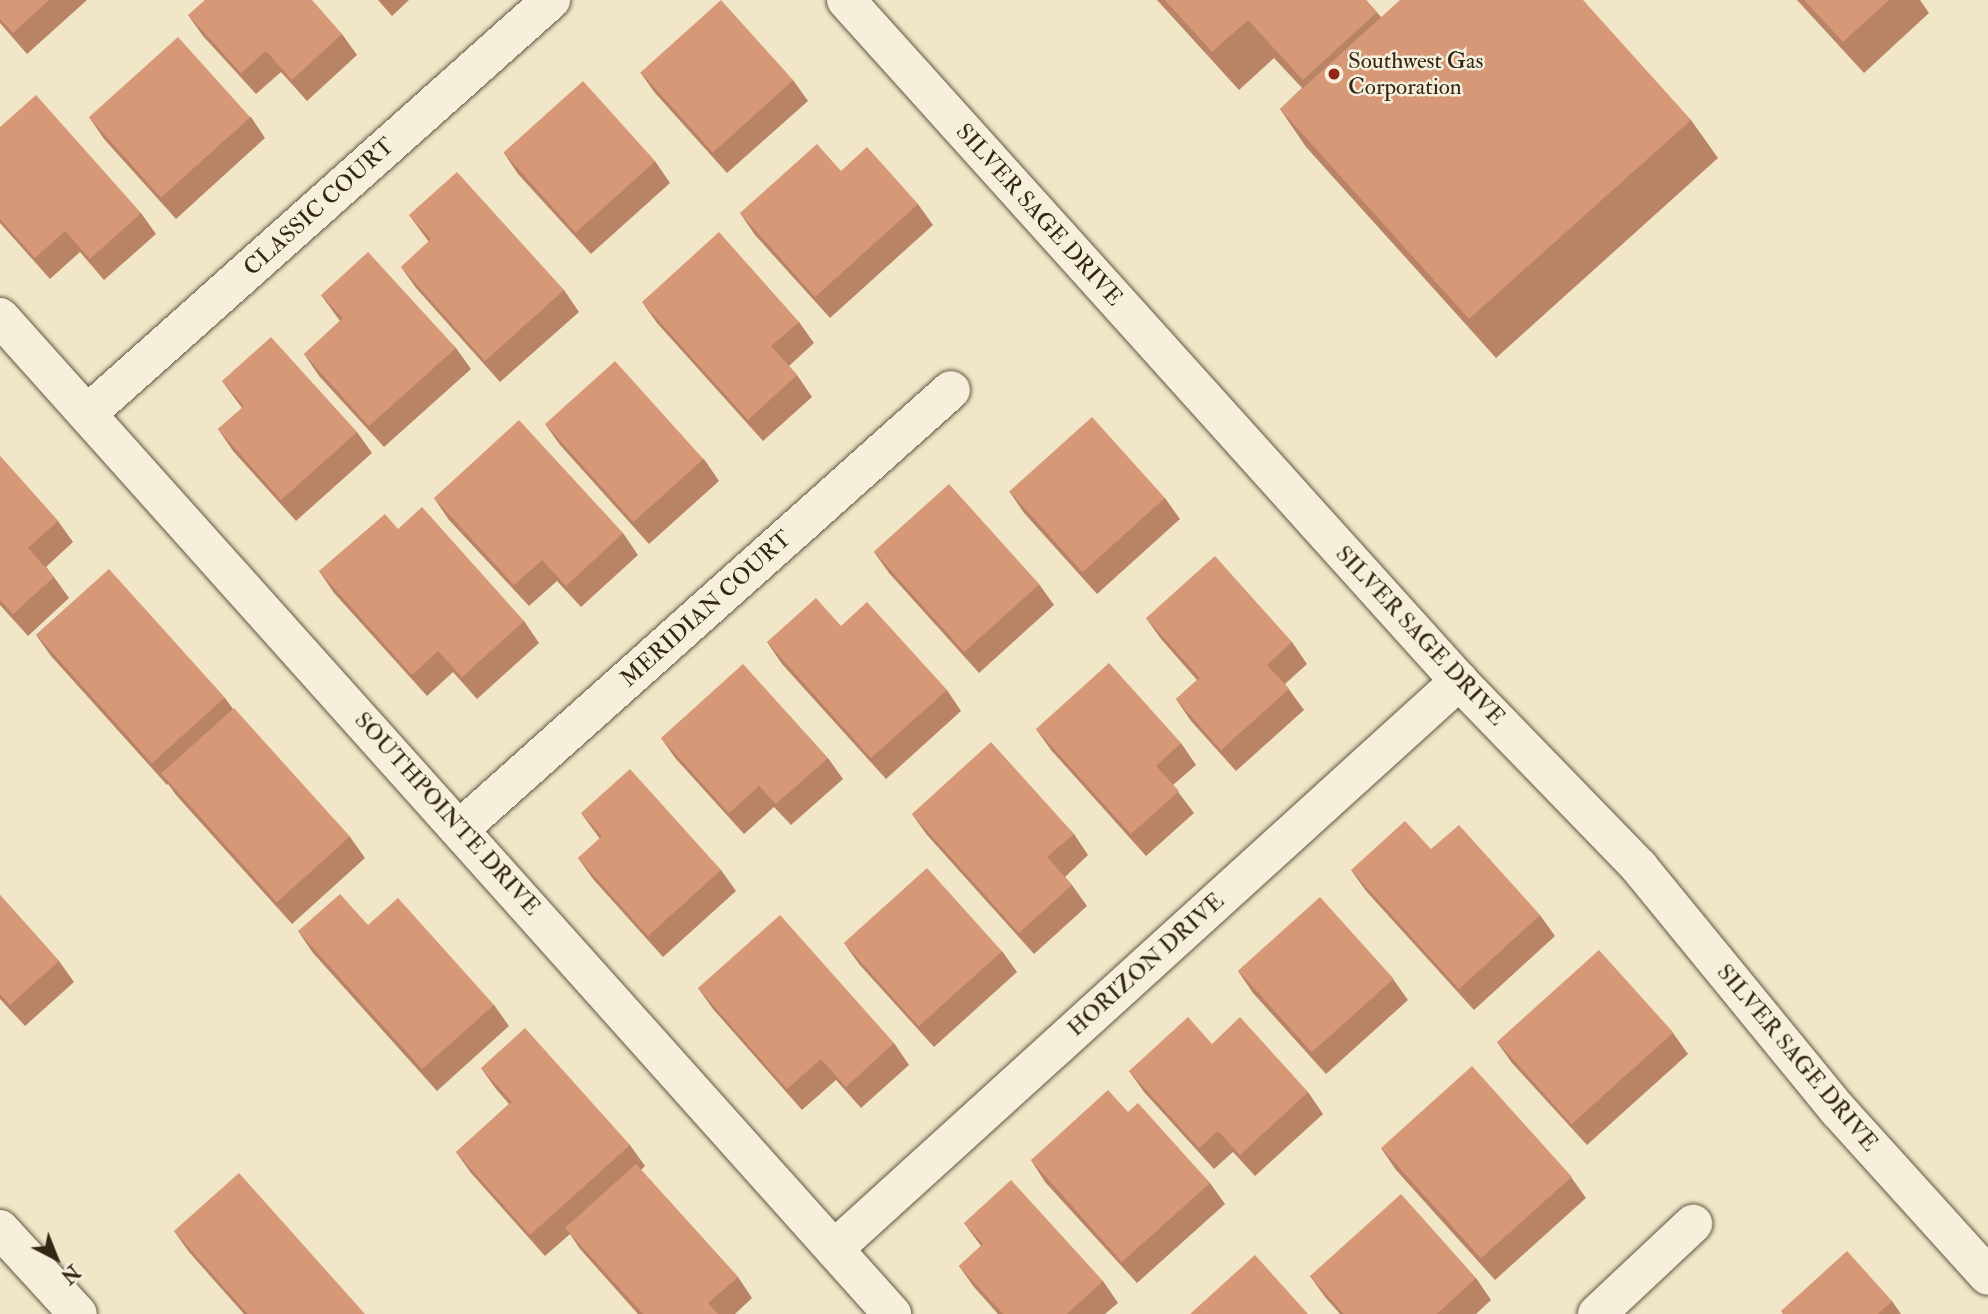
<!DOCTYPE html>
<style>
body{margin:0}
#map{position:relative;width:1988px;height:1314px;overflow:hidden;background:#f1e7c8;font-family:"IM FELL Double Pica",serif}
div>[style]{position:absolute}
.roads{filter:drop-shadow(0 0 2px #625642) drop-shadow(0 0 2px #625642)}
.street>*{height:38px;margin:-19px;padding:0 19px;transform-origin:19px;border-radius:19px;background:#f6efdb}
.secondary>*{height:38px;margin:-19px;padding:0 19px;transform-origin:19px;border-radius:19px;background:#f6efdb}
.wall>*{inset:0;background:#b98366}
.building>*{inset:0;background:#d79877;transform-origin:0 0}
.dots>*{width:19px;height:19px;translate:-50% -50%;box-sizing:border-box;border:4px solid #f6efdb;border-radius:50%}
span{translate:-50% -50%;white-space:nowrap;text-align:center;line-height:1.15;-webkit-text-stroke:5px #f6efdb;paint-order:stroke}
.poi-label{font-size:23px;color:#332615}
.left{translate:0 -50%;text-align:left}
.street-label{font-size:23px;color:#332615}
.north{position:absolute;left:21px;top:1223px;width:70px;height:70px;-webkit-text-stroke:5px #f6efdb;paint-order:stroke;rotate:138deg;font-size:19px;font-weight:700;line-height:28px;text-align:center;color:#332615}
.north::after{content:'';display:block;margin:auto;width:24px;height:32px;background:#332615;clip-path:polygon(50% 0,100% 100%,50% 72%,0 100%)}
</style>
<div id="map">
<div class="roads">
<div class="street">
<i style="left:0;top:317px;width:1338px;rotate:48.18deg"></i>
<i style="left:87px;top:414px;width:622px;rotate:-41.74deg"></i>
<i style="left:461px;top:828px;width:657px;rotate:-41.79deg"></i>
<i style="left:0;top:1229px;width:115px;rotate:47.5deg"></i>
<i style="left:834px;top:1249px;width:845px;rotate:-42.26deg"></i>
<i style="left:1597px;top:1314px;width:132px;rotate:-43.2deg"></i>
</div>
<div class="secondary">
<i style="left:846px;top:0;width:916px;rotate:48.01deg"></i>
<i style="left:1459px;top:681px;width:259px;rotate:45.9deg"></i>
<i style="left:1639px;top:867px;width:315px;rotate:50.7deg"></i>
<i style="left:1839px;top:1111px;width:222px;rotate:47.9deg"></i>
</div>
</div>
<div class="wall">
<i style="clip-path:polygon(0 0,87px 0,27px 54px,0 23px)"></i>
<i style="clip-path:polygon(378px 0,409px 0,392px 16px)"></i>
<i style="clip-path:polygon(1157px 0,1366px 0,1381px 17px,1691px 120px,1718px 158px,1496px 358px,1306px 147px,1280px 109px,1302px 88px,1274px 58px,1239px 90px)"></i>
<i style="clip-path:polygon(1797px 0,1920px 0,1929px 13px,1864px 73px)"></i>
<i style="clip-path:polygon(188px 15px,342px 34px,357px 55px,307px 101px,281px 72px,256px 94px,203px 36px)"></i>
<i style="clip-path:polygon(640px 72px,793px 80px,808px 101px,727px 173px,655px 93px)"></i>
<i style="clip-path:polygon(89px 117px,251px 117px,265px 138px,176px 219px,104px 139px)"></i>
<i style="clip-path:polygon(0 127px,141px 213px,156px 234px,104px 280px,80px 252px,50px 279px,0 223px)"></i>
<i style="clip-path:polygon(504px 153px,655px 161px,670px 183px,591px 254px,518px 174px)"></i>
<i style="clip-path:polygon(841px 171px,918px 204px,933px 225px,830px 318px,755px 235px,740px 213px)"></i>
<i style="clip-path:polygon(409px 215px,564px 290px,579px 312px,500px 382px,416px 288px,401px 267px,429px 242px)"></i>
<i style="clip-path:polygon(321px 295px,456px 348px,471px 369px,384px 447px,319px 376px,304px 354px,340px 321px)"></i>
<i style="clip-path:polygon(642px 302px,799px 322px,814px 343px,789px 366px,797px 375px,812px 397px,763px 441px,657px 323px)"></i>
<i style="clip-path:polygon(222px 381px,357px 432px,372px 453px,296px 521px,233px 451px,218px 429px,242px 408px)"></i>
<i style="clip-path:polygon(545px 424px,704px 459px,719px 481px,649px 544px,560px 445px)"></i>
<i style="clip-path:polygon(0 456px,58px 521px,73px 542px,46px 567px,54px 577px,69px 598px,28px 636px,0 605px)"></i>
<i style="clip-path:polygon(1009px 491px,1165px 498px,1180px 519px,1097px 594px,1024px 513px)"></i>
<i style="clip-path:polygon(434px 498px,623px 533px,638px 555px,581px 607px,557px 581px,529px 606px,449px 520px)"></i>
<i style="clip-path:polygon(398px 529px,524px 621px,539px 643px,477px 699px,453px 672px,427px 696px,334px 593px,319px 571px)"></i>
<i style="clip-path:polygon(874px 552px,1039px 584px,1054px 605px,979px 673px,889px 573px)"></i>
<i style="clip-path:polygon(1146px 618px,1292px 642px,1307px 664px,1285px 684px,1304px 710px,1236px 771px,1191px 721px,1176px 699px,1197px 680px,1161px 639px)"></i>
<i style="clip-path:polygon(841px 626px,947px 690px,961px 711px,886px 779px,782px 664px,767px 642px)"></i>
<i style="clip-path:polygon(36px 635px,225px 698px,233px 709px,350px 837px,365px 858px,292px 924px,176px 795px,168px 784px,167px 785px,51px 656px)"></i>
<i style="clip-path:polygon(1036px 729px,1181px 743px,1196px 765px,1173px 785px,1194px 813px,1146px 856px,1051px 750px)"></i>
<i style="clip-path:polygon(661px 738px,828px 758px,843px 779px,791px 825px,774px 807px,744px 834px,676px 759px)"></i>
<i style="clip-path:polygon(581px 813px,721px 870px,736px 891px,663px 957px,593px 879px,578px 858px,600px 839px)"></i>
<i style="clip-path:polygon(912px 814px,1074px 834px,1088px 855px,1065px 877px,1072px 885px,1087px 906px,1034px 954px,927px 835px)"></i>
<i style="clip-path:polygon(1431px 849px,1540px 915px,1555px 936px,1474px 1010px,1366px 891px,1351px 870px)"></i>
<i style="clip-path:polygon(0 895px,59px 961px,74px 982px,25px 1026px,0 999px)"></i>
<i style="clip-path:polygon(368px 925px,494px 1005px,509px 1026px,437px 1091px,313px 953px,298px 931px)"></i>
<i style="clip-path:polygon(844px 943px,1002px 951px,1017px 972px,934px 1047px,859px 964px)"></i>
<i style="clip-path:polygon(1238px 971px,1393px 979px,1408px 1000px,1326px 1074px,1253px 993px)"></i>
<i style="clip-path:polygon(698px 988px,894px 1043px,909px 1065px,861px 1108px,836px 1080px,802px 1110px,713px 1009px)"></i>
<i style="clip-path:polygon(1673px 1033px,1688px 1054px,1587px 1145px,1512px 1063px,1497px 1042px)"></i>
<i style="clip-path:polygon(1212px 1044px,1308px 1092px,1323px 1114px,1255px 1176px,1233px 1152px,1214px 1169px,1144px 1092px,1129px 1071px)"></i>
<i style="clip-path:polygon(481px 1068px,630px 1145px,645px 1166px,641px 1170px,738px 1277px,752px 1298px,735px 1314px,638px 1314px,580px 1249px,570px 1234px,545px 1256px,471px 1173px,456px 1152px,509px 1104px,496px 1089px)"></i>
<i style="clip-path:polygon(1128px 1112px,1210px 1183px,1225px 1204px,1137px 1283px,1045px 1182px,1031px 1160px)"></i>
<i style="clip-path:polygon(1381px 1148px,1571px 1177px,1586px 1198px,1495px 1280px,1396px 1170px)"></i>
<i style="clip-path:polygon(964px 1223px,1103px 1281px,1118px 1303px,1105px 1314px,998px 1314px,974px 1287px,959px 1266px,981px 1246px)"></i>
<i style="clip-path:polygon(174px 1231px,365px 1314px,244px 1314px,189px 1252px)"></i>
<i style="clip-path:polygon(1310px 1276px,1476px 1278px,1491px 1300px,1476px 1314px,1340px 1314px,1325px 1297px)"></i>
<i style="clip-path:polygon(1892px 1301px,1901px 1314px,1783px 1314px)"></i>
</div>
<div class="building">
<i style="clip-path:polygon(0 0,49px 0,13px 33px,0 19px)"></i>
<i style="clip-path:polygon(205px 0,312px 0,342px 34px,292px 80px,266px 51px,241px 73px,188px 15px)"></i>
<i style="left:721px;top:0;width:108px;height:108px;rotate:48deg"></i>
<i style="clip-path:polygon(1165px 0,1366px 0,1377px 12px,1303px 80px,1248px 20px,1212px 52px)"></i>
<i style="clip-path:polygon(1400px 0,1583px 0,1691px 120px,1469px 319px,1280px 109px)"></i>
<i style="clip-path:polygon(1804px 0,1889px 0,1843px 42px)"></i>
<i style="left:178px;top:37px;width:108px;height:120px;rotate:48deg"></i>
<i style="left:583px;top:81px;width:108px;height:107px;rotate:48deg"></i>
<i style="clip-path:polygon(36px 95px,141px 213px,90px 259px,65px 231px,35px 258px,0 219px,0 127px)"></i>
<i style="clip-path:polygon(817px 144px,841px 171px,867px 147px,918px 204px,815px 297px,740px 213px)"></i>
<i style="clip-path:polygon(457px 172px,564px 290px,485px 361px,401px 267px,431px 239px,409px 215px)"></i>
<i style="clip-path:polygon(719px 232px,799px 322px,771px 346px,797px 375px,748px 420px,642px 302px)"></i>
<i style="clip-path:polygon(368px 252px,456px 348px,369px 426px,304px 354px,343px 318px,321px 295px)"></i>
<i style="clip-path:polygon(271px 337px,357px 432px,281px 500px,218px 429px,244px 406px,222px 381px)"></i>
<i style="left:615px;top:361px;width:132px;height:94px;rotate:48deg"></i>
<i style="left:1092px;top:417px;width:109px;height:111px;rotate:48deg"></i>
<i style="clip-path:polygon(519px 420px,623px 533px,566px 586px,542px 560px,514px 585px,434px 498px)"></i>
<i style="clip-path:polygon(0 456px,58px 521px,28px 548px,54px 577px,13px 614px,0 600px)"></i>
<i style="left:949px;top:484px;width:135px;height:101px;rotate:48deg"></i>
<i style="clip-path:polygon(422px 507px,524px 621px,462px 677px,438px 651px,412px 675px,319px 571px,385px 514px,398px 529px)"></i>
<i style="clip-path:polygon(1215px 556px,1292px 642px,1267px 665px,1289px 689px,1221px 750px,1176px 699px,1200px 678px,1146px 618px)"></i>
<i style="left:109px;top:569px;width:173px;height:98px;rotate:48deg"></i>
<i style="clip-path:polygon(816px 598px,841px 626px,867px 602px,947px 690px,871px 758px,767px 642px)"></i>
<i style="clip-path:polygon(1109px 663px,1181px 743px,1156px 766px,1179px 791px,1131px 834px,1036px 729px)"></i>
<i style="clip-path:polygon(743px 664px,828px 758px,776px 804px,759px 786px,729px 813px,661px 738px)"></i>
<i style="left:234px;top:708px;width:173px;height:98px;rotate:48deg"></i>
<i style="clip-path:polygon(991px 742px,1074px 834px,1047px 857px,1072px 885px,1019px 933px,912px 814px)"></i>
<i style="clip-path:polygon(630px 769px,721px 870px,648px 936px,578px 858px,602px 836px,581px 813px)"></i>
<i style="clip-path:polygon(1405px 821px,1431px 849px,1459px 825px,1540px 915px,1459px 989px,1351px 870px)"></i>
<i style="left:927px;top:868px;width:112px;height:112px;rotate:48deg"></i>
<i style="clip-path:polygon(340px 894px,368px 925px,398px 898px,494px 1005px,422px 1069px,298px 931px)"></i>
<i style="clip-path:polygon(0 895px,59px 961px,10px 1005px,0 994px)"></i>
<i style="left:1320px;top:897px;width:110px;height:110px;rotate:48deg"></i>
<i style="clip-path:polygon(780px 915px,894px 1043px,846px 1087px,821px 1059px,787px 1089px,698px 988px)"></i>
<i style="left:1599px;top:950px;width:111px;height:137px;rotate:48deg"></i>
<i style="clip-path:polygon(1188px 1017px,1212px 1044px,1240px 1017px,1308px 1092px,1240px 1155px,1218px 1131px,1199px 1148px,1129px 1071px)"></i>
<i style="clip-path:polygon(525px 1028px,630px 1145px,530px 1235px,456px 1152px,512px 1102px,481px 1068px)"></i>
<i style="left:1472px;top:1066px;width:149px;height:122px;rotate:48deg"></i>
<i style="clip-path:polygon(1108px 1090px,1128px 1112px,1138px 1103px,1210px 1183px,1122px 1262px,1031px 1160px)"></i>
<i style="clip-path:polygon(636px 1164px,738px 1277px,708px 1303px,718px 1314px,643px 1314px,565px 1228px)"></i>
<i style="clip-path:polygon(239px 1173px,365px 1314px,248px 1314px,174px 1231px)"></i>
<i style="clip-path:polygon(1011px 1180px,1103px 1281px,1067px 1314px,1003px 1314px,959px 1266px,983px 1244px,964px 1223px)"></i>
<i style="clip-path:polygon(1401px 1194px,1476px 1278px,1437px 1314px,1344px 1314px,1310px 1276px)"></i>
<i style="clip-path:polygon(1847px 1251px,1892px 1301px,1878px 1314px,1783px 1314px,1781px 1311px)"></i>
<i style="clip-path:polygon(1255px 1255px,1308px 1314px,1190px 1314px)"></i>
</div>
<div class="dots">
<i style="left:1334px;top:74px;background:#8f2418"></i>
</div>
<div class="poi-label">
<span class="left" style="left:1348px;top:74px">Southwest Gas<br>Corporation</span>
</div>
<div class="street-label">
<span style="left:319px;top:207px;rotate:-42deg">CLASSIC COURT</span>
<span style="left:1039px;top:215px;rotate:48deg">SILVER SAGE DRIVE</span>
<span style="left:706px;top:609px;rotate:-42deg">MERIDIAN COURT</span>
<span style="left:1420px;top:636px;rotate:47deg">SILVER SAGE DRIVE</span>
<span style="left:447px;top:814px;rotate:48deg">SOUTHPOINTE DRIVE</span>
<span style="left:1146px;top:965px;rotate:-42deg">HORIZON DRIVE</span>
<span style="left:1797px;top:1058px;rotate:50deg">SILVER SAGE DRIVE</span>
</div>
<div class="north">N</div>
</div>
